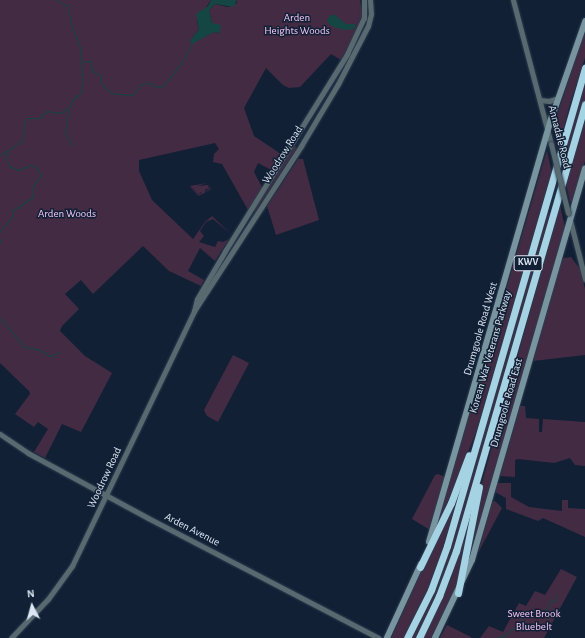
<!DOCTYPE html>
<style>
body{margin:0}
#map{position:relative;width:585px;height:638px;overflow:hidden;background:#112035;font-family:"Alegreya Sans",sans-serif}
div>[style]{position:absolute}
.green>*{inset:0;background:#432b44}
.water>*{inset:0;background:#144743}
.stream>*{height:1px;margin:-0.5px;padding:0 0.5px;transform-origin:0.5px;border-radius:0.5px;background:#144743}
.roads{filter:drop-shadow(0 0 1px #2d3c50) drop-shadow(0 0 1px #2d3c50)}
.tertiary>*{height:5px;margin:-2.5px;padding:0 2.5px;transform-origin:2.5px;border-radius:2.5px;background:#586a70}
.secondary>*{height:5.5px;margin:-2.75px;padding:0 2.75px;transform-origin:2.75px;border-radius:2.75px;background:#77949f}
.motorway>*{height:7px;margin:-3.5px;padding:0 3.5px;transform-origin:3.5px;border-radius:3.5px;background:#a5d3e4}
.bridges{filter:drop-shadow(0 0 1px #2d3c50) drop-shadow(0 0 1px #2d3c50)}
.tertiary-bridge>*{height:5px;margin:-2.5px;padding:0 2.5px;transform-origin:2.5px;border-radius:2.5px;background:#586a70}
span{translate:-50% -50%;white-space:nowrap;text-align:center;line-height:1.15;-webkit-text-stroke:3px #112035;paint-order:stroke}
.shield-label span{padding:1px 3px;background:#112035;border:1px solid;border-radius:3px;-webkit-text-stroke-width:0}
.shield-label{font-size:10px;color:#dbe5f3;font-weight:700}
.park-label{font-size:11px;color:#f8c8f9}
.street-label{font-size:11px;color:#dbe5f3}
.north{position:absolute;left:12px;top:586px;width:40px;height:40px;-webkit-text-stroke:3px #112035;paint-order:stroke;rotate:354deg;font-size:11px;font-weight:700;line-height:16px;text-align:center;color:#dbe5f3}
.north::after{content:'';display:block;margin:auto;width:14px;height:18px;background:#dbe5f3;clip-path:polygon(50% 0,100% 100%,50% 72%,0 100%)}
</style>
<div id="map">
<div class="green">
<i style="clip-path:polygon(0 0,211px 0,197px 21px,199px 29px,190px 41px,192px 43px,214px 32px,220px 33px,212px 23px,209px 10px,215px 4px,228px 7px,237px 3px,237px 0,360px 0,362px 14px,362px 21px,341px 60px,331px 54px,300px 87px,289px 88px,283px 85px,266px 68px,244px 108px,254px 136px,284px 156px,275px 172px,258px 163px,254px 172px,263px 189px,248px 210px,222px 164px,213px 162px,214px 154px,219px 149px,215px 143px,139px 160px,139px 171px,152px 200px,193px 239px,205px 222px,212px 216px,232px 235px,213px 219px,206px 222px,200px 231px,204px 236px,199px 242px,215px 247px,218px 241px,223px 242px,229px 239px,215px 261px,200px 248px,188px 271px,204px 280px,201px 286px,169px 271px,143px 246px,93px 294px,81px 280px,65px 294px,79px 309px,62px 326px,60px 331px,85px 356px,112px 373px,81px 432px,62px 424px,45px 458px,34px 452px,48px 429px,38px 422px,34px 427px,15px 414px,30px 394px,29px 391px,0 363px)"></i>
<i style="clip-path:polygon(585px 30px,585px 58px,569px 107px,558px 151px,553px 128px)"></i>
<i style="clip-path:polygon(585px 81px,585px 100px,564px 174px,561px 161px)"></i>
<i style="clip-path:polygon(585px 121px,585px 161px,573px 203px,570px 202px,566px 183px)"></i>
<i style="clip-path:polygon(294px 145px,297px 148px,255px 212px,254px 210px)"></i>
<i style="clip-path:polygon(547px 150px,552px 173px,477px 430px,433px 538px)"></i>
<i style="clip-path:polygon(298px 159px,303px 159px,319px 220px,276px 235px,267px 206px)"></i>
<i style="clip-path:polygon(207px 182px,211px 189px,199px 196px,189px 186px,200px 195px,202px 191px,199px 194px,190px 186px,207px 183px,197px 186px,208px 185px,209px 188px,205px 190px,205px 192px,210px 188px)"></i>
<i style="clip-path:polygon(560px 205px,565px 228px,468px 564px,480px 490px)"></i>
<i style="clip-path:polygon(548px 211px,550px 214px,452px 559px,417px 638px,410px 638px,427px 604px)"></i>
<i style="clip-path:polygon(571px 257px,580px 269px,585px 289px,585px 355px,533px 361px,561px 261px,564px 258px)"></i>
<i style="clip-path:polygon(233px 355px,249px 363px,218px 422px,207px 416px,204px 410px)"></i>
<i style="clip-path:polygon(520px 406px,525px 406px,526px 418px,539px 419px,539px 432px,542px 432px,543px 419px,585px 422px,585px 466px,575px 465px,570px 458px,554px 463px,518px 459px,515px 460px,515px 477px,500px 476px)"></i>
<i style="clip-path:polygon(438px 474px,445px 477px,430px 530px,412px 519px,435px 475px)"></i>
<i style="clip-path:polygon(462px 482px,441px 554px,427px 591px,404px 638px,391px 638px)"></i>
<i style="clip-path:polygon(497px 483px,511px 483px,511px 497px,529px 507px,562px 511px,562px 500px,568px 500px,568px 508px,585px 509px,585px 537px,543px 518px,538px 521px,506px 509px,506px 498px,495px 492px)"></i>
<i style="clip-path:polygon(476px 497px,463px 572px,433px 638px,423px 638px,451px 579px)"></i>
<i style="clip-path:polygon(495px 501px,502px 508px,478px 553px,492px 502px)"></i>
<i style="clip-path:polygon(561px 569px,577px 577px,544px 638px,480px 638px,489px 626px,503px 632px,519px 603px,526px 606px,535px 591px,545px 595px)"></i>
<i style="clip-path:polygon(447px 625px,471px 637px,472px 638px,440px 638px)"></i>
</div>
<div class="water">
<i style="clip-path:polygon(211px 0,237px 0,234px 7px,215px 4px,209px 10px,212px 23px,221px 25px,220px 33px,214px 32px,192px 44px,190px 41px,199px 29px,196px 14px,208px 6px)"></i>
<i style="clip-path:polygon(330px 15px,335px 15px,346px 24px,355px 24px,355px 29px,344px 30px,331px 26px,327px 21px)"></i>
</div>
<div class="stream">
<i style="left:83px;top:62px;width:8px;rotate:-7deg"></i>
<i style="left:91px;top:61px;width:10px;rotate:84deg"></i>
<i style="left:92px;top:71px;width:9px;rotate:27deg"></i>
<i style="left:100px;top:75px;width:7px;rotate:90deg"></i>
<i style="left:100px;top:82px;width:16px;rotate:45deg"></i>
<i style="left:111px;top:93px;width:19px;rotate:6deg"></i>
<i style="left:130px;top:95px;width:4px;rotate:-14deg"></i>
<i style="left:134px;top:94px;width:12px;rotate:-55deg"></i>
<i style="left:141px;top:84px;width:9px;rotate:-6deg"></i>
<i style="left:150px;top:83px;width:7px;rotate:34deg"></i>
<i style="left:156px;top:87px;width:7px;rotate:-8deg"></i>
<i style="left:163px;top:86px;width:29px;rotate:-52deg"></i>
<i style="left:181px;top:63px;width:23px;rotate:-61deg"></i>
<i style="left:68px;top:110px;width:23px;rotate:97deg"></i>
<i style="left:65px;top:133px;width:14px;rotate:60deg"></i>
<i style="left:0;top:155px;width:27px;rotate:-33deg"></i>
<i style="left:23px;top:140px;width:19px;rotate:-87deg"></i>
<i style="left:24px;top:121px;width:5px;rotate:-37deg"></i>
<i style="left:28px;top:118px;width:11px"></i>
<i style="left:39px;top:118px;width:11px;rotate:-41deg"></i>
<i style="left:47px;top:111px;width:14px;rotate:8deg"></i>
<i style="left:61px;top:113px;width:11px;rotate:-34deg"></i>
<i style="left:70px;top:107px;width:7px;rotate:-74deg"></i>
<i style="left:72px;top:100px;width:10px;rotate:-37deg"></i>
<i style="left:80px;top:94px;width:11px;rotate:-80deg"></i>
<i style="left:82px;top:83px;width:33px;rotate:-92deg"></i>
<i style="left:81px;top:50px;width:28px;rotate:-111deg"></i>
<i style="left:71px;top:24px;width:18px;rotate:-99deg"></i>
<i style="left:68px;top:6px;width:13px;rotate:-153deg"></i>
<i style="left:0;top:231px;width:18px;rotate:-49deg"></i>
<i style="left:12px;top:217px;width:6px;rotate:-90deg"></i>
<i style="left:12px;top:211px;width:25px;rotate:-34deg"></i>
<i style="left:33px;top:197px;width:11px;rotate:-90deg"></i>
<i style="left:33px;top:186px;width:14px;rotate:-54deg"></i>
<i style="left:41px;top:175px;width:11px;rotate:-124deg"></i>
<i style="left:35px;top:166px;width:5px;rotate:-169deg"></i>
<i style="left:30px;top:165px;width:13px;rotate:157deg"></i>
<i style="left:18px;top:170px;width:10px;rotate:-156deg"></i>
<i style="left:9px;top:166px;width:9px;rotate:-111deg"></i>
<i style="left:6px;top:158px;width:8px;rotate:-76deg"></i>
<i style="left:0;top:239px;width:4px;rotate:90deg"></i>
<i style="left:0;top:318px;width:38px;rotate:50deg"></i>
<i style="left:24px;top:347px;width:13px;rotate:9deg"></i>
<i style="left:37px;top:349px;width:15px;rotate:28deg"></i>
<i style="left:50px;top:356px;width:11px;rotate:-22deg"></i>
<i style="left:492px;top:638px;width:10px;rotate:-6deg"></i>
<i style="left:502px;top:637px;width:25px;rotate:-37deg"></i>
<i style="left:522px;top:622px;width:11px;rotate:-90deg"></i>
<i style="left:522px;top:611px;width:12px;rotate:20deg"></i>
<i style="left:533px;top:615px;width:17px;rotate:-24deg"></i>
<i style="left:549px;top:608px;width:6px;rotate:-90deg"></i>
<i style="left:549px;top:602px;width:7px;rotate:-16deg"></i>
<i style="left:556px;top:600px;width:6px;rotate:-99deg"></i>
</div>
<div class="roads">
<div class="tertiary">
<i style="left:513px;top:0;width:149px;rotate:75.2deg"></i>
<i style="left:540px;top:100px;width:9px;rotate:6deg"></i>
<i style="left:549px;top:101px;width:9px;rotate:-18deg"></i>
<i style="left:570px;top:220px;width:61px;rotate:75.7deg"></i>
<i style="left:194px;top:311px;width:12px;rotate:-76deg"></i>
<i style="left:197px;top:299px;width:56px;rotate:-59.7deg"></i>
<i style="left:225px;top:251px;width:232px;rotate:-58.2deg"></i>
<i style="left:347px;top:54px;width:40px;rotate:-65deg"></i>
<i style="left:364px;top:18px;width:18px;rotate:-90deg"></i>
<i style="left:0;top:434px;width:34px;rotate:34deg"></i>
<i style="left:28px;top:453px;width:136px;rotate:28.4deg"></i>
<i style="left:148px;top:518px;width:260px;rotate:27.5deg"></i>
<i style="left:11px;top:638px;width:54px;rotate:-46.5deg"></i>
<i style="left:48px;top:599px;width:41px;rotate:-54deg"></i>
<i style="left:72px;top:566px;width:283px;rotate:-64.4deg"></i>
<i style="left:194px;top:311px;width:197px;rotate:-57deg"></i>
<i style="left:301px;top:146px;width:72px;rotate:-59.2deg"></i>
<i style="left:338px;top:84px;width:65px;rotate:-62.7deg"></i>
<i style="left:368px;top:26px;width:12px;rotate:-76deg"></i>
<i style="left:371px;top:14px;width:14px;rotate:-94deg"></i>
</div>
<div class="secondary">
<i style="left:429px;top:542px;width:442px;rotate:-73.9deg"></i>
<i style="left:552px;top:117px;width:101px;rotate:-70.8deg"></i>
<i style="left:387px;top:638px;width:81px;rotate:-65.3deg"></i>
<i style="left:435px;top:638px;width:86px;rotate:-64.6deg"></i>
<i style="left:472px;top:560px;width:407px;rotate:-73.9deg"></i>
</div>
<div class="motorway">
<i style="left:420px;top:567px;width:71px;rotate:-64.2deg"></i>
<i style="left:451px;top:503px;width:51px;rotate:-69.4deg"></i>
<i style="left:458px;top:593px;width:108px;rotate:-78.8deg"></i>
<i style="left:407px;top:638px;width:54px;rotate:-63.4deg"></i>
<i style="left:431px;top:590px;width:47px;rotate:-70deg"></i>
<i style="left:447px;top:546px;width:498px;rotate:-73.9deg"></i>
<i style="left:419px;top:638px;width:47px;rotate:-64.5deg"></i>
<i style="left:439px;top:596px;width:48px;rotate:-69.3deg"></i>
<i style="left:456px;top:551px;width:465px;rotate:-73.9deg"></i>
</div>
</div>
<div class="bridges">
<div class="tertiary-bridge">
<i style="left:551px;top:144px;width:71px;rotate:76.2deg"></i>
</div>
</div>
<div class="shield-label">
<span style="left:528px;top:263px">KWV</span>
</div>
<div class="park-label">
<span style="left:297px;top:25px">Arden<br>Heights Woods</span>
<span style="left:67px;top:214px">Arden Woods</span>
<span style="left:534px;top:621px">Sweet Brook<br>Bluebelt</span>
</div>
<div class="street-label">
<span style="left:559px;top:137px;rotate:76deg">Annadale Road</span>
<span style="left:283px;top:155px;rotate:-58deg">Woodrow Road</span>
<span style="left:481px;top:329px;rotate:-74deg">Drumgoole Road West</span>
<span style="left:491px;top:352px;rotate:-74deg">Korean War Veterans Parkway</span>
<span style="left:507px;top:403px;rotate:-74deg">Drumgoole Road East</span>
<span style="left:105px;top:478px;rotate:-65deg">Woodrow Road</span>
<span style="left:192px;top:530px;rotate:27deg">Arden Avenue</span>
</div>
<div class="north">N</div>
</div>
